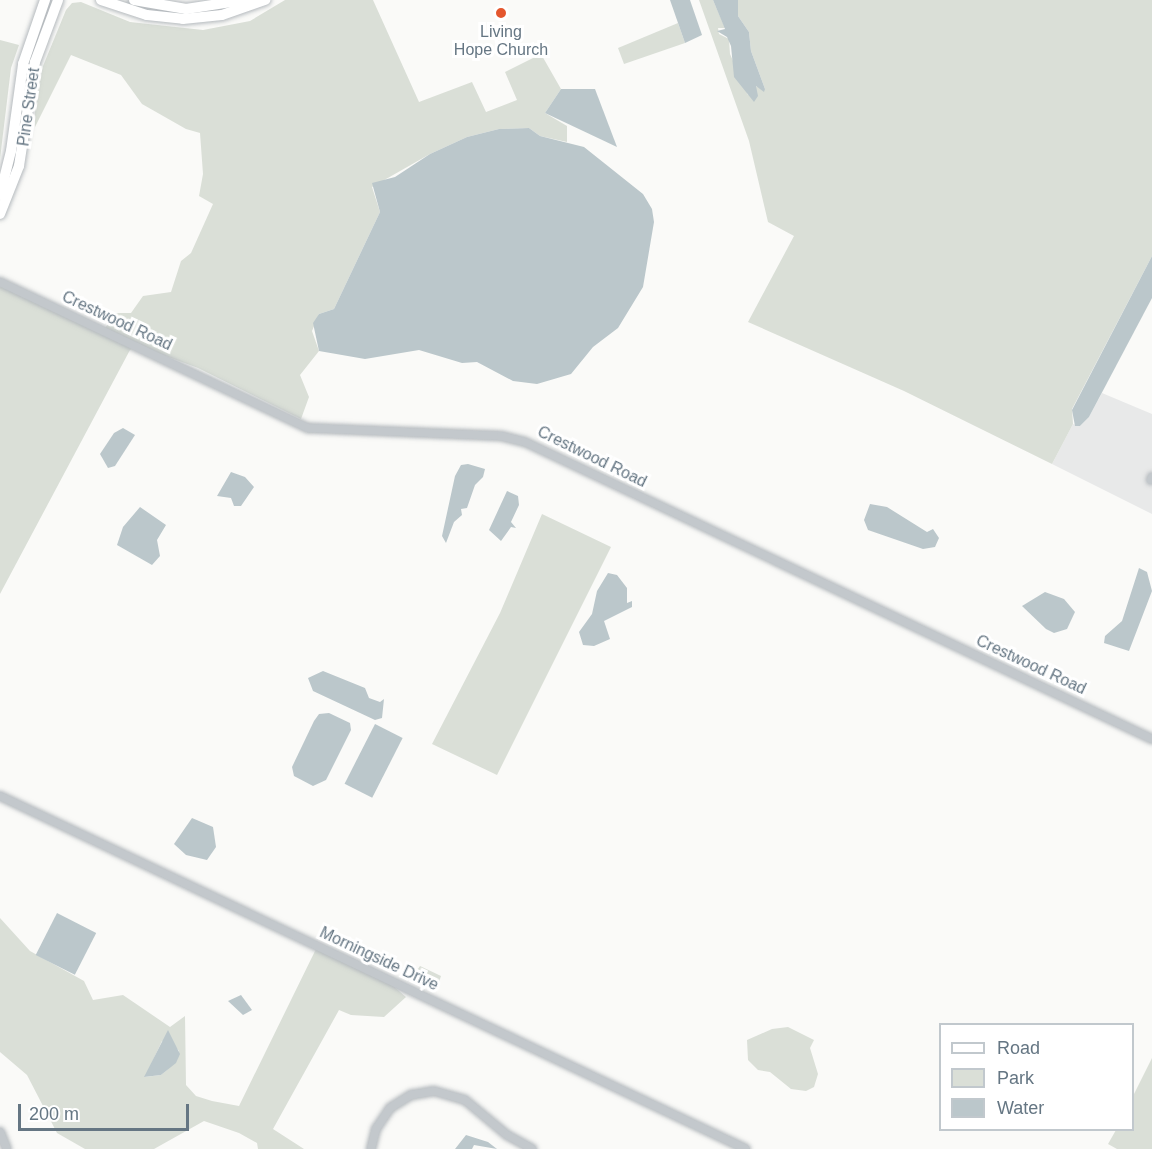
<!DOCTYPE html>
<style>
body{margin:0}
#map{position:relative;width:1152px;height:1149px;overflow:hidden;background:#fafaf8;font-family:Helvetica,sans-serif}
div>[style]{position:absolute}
.built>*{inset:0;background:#e8e9e9}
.green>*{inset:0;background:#dadfd7}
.water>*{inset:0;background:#bbc7cb;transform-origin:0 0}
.roads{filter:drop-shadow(0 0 2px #b5babe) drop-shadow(0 0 2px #b5babe)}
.minor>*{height:8px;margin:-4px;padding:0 4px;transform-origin:4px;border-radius:4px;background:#c3c8cc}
.major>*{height:10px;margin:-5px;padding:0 5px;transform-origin:5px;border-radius:5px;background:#fff}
.dots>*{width:16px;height:16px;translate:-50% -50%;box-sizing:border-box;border:3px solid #fff;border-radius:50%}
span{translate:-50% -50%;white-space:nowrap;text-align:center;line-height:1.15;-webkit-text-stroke:6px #fff;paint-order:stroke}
.poi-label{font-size:16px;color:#657683}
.street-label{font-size:16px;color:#657683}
.legend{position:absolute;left:939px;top:1023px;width:195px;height:108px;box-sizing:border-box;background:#fff;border:2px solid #c1c8cd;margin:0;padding:8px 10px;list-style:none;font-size:18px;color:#657683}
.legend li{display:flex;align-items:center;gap:12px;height:30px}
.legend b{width:30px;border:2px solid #c1c8cd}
.scale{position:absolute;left:18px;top:1104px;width:171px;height:27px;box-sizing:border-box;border:3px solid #657683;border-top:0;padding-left:8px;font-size:18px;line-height:21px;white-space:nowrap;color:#657683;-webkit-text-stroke:4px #fff;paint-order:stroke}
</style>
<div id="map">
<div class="built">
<i style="clip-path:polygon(1102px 393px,1152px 414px,1152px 514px,1052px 464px,1073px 424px,1080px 426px,1089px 417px)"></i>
</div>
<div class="green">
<i style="clip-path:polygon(285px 0,373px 0,419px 102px,472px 82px,486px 112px,517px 100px,505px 72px,541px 54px,561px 89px,545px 113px,567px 126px,567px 142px,540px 136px,529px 128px,499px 129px,467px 137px,430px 154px,372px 187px,380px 212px,334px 309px,319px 314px,312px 331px,319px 351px,300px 375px,309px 397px,301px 419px,198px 368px,139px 346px,130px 350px,0 594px,0 282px,102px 333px,115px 313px,131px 313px,143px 296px,171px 292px,181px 261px,191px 253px,213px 204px,199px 196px,203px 174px,200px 133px,186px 129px,142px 104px,121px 75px,71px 55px,35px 127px,35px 101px,43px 66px,66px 10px,72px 3px,81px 2px,130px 22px,203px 30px,250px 21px)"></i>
<i style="clip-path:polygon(699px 0,713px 0,725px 28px,718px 28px,719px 34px,729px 39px,730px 54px,748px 95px,755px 92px,755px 86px,765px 89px,751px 51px,749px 32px,738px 16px,738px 0,1152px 0,1152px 256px,1072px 409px,1073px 424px,1052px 464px,904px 391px,748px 322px,794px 236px,768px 222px,749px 141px)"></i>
<i style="clip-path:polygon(678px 23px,685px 43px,624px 64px,618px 48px)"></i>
<i style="clip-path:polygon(0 40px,19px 45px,11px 68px,0 159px)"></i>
<i style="clip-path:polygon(542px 514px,611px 547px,497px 775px,432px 744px,500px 613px)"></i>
<i style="clip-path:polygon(evenodd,0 918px,30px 951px,84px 981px,93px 1000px,123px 995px,170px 1027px,185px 1016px,186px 1085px,196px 1096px,212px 1101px,239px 1106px,316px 949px,392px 985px,406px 997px,384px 1017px,351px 1015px,339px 1010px,273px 1129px,304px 1149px,258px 1149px,257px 1143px,239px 1133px,204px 1121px,154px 1149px,85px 1149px,57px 1133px,27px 1075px,0 1052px,0 918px,170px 1040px,179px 1051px,167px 1070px,161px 1075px,145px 1077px,162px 1041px,170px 1040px)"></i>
<i style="clip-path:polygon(420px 966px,441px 976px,438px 985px,414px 975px)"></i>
<i style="clip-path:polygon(788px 1027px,814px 1040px,810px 1048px,818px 1074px,814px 1087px,806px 1091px,791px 1089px,770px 1072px,758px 1070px,748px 1060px,747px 1040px,772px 1029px)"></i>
<i style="clip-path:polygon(1152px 1058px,1152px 1149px,1117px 1149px,1108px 1144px,1116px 1130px,1132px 1130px,1133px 1096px)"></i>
</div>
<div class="water">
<i style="clip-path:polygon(670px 0,690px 0,702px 35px,685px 43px)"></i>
<i style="clip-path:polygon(713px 0,738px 0,738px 16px,749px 32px,751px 51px,765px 89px,764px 92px,756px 86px,758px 96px,754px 102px,734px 77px,731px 46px,727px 37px,717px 31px,725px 29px)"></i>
<i style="clip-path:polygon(561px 89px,595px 89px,617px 147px,545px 113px)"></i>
<i style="clip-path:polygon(529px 128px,540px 136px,584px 147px,643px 194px,652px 209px,654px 222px,643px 287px,618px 328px,593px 347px,571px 374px,537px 384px,513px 381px,477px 362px,462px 363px,419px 350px,365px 359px,319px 351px,313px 323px,319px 314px,334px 309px,380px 212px,372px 183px,395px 177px,430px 154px,467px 137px,499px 129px)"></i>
<i style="clip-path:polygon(1152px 256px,1152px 298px,1089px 417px,1080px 426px,1075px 426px,1072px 410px)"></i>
<i style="clip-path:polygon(123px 428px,135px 435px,115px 466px,108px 468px,100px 454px,114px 433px)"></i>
<i style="clip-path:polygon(468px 464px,485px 469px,483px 477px,475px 485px,467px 508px,461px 509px,462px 515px,454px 522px,446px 543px,442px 536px,455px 476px,461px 465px)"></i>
<i style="clip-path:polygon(231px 472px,245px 477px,254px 487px,241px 506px,234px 506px,231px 498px,217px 496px)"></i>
<i style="clip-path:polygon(507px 491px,518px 496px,519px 505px,511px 522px,516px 528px,511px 527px,501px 541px,489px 530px)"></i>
<i style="clip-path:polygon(870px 504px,887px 507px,927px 532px,933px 529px,939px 538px,935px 547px,923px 549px,868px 530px,864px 520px)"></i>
<i style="clip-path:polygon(140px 507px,166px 525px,157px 540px,160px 556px,152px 565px,117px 545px,123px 527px)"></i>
<i style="clip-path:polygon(1139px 568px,1147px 572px,1152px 591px,1129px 651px,1104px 643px,1105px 636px,1122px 621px)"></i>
<i style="clip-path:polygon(608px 573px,617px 575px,627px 588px,627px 603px,632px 601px,632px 607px,604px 621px,610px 639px,594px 646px,583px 645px,579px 632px,592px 614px,597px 591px)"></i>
<i style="clip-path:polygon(1045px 592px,1064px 599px,1075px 612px,1067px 629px,1054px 633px,1046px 629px,1022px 606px)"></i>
<i style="clip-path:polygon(323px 671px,365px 688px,369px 698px,380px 702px,384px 699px,382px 718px,375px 720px,313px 691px,308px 678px)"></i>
<i style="clip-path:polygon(329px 713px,350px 723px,351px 730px,326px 780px,313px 786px,294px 776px,292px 767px,314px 721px,319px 714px)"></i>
<i style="left:375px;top:724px;width:31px;height:67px;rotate:27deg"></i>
<i style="clip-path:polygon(192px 818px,213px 827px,216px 847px,207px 860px,186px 855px,174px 844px)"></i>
<i style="left:57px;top:913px;width:44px;height:47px;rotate:27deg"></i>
<i style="clip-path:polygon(241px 995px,252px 1010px,243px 1015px,228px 1001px)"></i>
<i style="clip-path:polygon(168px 1030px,180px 1054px,176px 1063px,161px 1075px,144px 1077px)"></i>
<i style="clip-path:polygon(466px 1135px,488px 1142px,497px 1149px,474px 1145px,472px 1149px,455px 1149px)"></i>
</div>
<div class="roads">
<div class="minor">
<i style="left:0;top:282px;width:341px;rotate:25.4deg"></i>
<i style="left:308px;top:428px;width:193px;rotate:2.4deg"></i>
<i style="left:501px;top:436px;width:25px;rotate:14deg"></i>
<i style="left:525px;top:442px;width:694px;rotate:25.35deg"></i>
<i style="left:1151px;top:480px;width:3px;rotate:-72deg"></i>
<i style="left:0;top:796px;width:825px;rotate:25.32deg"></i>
<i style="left:0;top:1132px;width:18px;rotate:68deg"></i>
<i style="left:371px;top:1149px;width:21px;rotate:-76deg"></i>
<i style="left:376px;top:1129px;width:25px;rotate:-56deg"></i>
<i style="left:390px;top:1108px;width:25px;rotate:-32deg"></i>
<i style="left:411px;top:1095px;width:23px;rotate:-10deg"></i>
<i style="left:434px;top:1091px;width:32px;rotate:16deg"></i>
<i style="left:465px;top:1100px;width:55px;rotate:39.8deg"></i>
<i style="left:507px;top:1135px;width:29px;rotate:29deg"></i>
</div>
<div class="major">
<i style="left:101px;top:0;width:48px;rotate:18.1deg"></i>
<i style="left:147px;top:15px;width:36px;rotate:6deg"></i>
<i style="left:183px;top:19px;width:39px;rotate:-6deg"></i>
<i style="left:222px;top:15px;width:46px;rotate:-19.2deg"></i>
<i style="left:134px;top:0;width:53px;rotate:9.8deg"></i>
<i style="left:186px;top:9px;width:60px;rotate:-8.7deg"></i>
<i style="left:0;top:195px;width:45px;rotate:-76deg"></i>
<i style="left:11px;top:151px;width:88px;rotate:-82.1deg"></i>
<i style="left:23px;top:64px;width:68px;rotate:-71deg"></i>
<i style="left:0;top:214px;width:52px;rotate:-68.4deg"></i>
<i style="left:19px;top:166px;width:105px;rotate:-81.3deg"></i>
<i style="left:35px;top:62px;width:66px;rotate:-69.6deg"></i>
</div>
</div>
<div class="dots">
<i style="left:501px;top:13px;background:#e4572e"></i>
</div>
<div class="poi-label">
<span style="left:501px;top:41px">Living<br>Hope Church</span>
</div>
<div class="street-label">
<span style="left:29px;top:107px;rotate:-82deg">Pine Street</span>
<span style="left:117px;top:321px;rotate:25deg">Crestwood Road</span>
<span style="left:592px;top:457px;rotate:26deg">Crestwood Road</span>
<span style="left:1031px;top:665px;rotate:25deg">Crestwood Road</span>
<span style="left:379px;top:959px;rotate:25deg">Morningside Drive</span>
</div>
<ul class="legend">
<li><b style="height:8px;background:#fff"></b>Road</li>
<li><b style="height:16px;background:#dadfd7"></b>Park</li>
<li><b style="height:16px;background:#bbc7cb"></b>Water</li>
</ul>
<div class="scale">200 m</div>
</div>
